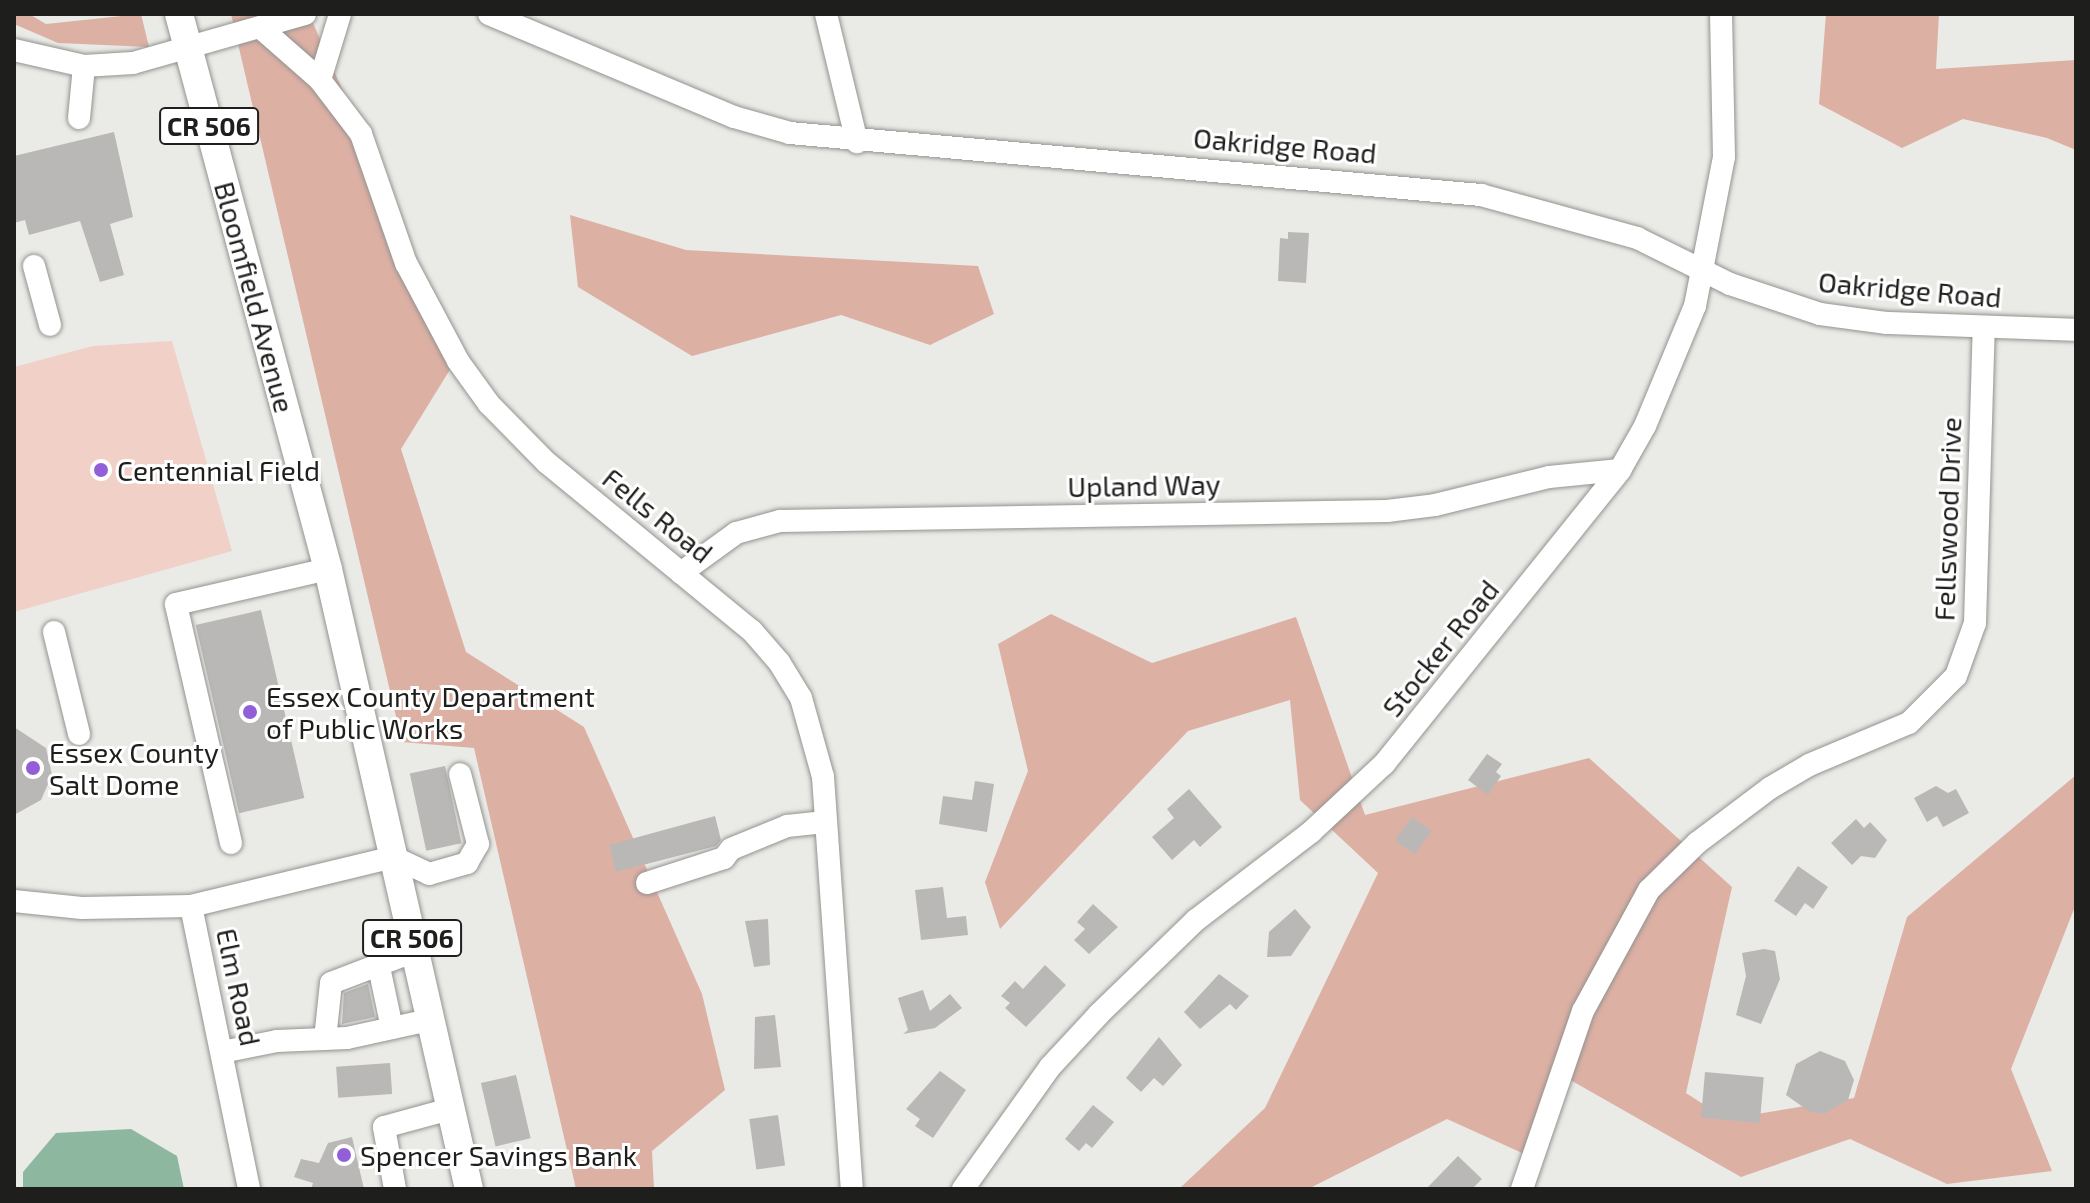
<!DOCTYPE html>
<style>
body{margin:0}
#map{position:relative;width:2090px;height:1203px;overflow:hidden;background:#eaeae7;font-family:"Exo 2",sans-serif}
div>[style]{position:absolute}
.green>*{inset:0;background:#f1d0c7}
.forest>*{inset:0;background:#ddb0a4}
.water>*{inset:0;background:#8eb7a0}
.building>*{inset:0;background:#bab8b6;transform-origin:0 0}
.roads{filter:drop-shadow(0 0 2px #939390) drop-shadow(0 0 2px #939390)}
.minor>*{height:22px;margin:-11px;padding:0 11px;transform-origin:11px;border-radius:11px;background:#fff}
.major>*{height:28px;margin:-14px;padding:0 14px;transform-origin:14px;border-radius:14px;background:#fff}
.dots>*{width:22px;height:22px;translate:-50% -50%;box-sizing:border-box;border:4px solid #fff;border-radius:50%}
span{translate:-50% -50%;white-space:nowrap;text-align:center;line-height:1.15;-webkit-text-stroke:6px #fff;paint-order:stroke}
.shield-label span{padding:2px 6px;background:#fff;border:2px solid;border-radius:6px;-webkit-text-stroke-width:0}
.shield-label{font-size:26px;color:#1e1e1d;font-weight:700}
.street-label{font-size:28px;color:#1e1e1d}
.poi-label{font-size:28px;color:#1e1e1d}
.left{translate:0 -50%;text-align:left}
.frame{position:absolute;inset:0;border:16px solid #1e1e1d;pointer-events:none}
</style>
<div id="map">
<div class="green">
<i style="clip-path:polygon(172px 341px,232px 551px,14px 612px,14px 367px,93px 346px)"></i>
</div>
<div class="forest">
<i style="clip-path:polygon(14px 14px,29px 14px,46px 24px,141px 14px,149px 47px,58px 43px,14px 24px)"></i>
<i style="clip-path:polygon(231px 14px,309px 14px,459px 355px,401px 449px,466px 652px,584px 727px,702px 994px,725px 1090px,652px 1151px,654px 1189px,576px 1189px,474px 748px,402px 742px)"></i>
<i style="clip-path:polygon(1826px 14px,1939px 14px,1936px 69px,2076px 60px,2076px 150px,2047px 138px,1963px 119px,1902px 148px,1819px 104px)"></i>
<i style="clip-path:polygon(570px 215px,686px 250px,978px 266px,994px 314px,930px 345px,841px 315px,692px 356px,578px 287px)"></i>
<i style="clip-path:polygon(1051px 614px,1152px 663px,1296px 617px,1365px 815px,1589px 758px,1732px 887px,1686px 1093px,1726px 1119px,1854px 1098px,1907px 917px,2076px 775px,2076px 904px,2011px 1069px,2052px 1171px,1947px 1184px,1850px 1139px,1741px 1177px,1558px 1073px,1531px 1157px,1447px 1119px,1308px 1189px,1179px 1189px,1265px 1108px,1378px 873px,1300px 800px,1290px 700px,1188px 731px,1000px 929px,985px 882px,1028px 771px,998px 644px)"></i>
</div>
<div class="water">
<i style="clip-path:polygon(131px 1129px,177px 1156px,184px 1189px,23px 1189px,23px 1172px,56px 1133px)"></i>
</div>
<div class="building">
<i style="clip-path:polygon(114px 132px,133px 217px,110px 224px,124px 275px,100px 282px,80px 221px,29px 235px,25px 220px,14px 223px,14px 156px)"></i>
<i style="clip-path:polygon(1288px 232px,1309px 233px,1306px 283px,1278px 281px,1280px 238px,1288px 239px)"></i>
<i style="left:261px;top:610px;width:193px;height:67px;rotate:77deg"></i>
<i style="clip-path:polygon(14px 727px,46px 748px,52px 775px,41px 800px,14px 815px)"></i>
<i style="clip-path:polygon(1487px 754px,1502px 764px,1496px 772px,1501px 776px,1488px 795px,1468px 780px)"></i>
<i style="left:445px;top:766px;width:79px;height:36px;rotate:78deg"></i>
<i style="clip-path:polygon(975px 781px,994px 784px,987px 832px,939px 824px,943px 796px,972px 800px)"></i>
<i style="clip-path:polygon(1936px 786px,1948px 793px,1956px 789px,1969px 813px,1943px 827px,1937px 816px,1927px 822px,1914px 798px)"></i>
<i style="clip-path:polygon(1189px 789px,1222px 827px,1200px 847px,1194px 840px,1172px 860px,1152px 837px,1174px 818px,1167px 809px)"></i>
<i style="clip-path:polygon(715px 816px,721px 840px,716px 846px,616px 872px,609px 845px)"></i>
<i style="left:1412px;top:817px;width:24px;height:29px;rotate:36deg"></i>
<i style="clip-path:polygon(1856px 819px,1864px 828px,1870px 822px,1887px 840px,1875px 858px,1861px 856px,1852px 865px,1831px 843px)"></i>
<i style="clip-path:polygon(1798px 866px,1828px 887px,1813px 909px,1805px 903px,1796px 916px,1774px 901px)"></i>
<i style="clip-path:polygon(943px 887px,947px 918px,966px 916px,968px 935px,921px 940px,915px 890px)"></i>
<i style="clip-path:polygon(1093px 904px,1118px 927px,1089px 954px,1074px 940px,1085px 929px,1077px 922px)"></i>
<i style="clip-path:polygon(1295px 909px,1311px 927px,1291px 956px,1267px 957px,1269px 932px)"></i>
<i style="clip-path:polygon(768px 919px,770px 965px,754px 967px,745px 921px)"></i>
<i style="clip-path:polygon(1764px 949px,1775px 951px,1780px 979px,1761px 1024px,1736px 1015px,1746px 976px,1742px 953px)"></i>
<i style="clip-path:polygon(1045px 965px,1066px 985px,1026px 1027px,1005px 1008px,1010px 1003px,1001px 996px,1015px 981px,1023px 989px)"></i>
<i style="clip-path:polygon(1219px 974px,1249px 996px,1236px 1010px,1230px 1004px,1200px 1029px,1184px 1012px)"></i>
<i style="clip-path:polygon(368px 984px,375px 1017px,342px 1024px,344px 993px)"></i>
<i style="clip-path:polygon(923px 990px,930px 1011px,950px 994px,962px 1008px,935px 1028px,903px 1034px,908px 1030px,898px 998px)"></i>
<i style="clip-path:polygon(775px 1015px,781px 1067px,754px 1069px,755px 1017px)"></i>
<i style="clip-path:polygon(1159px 1037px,1182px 1065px,1163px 1086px,1154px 1078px,1141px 1092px,1126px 1078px)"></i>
<i style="clip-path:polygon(1820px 1051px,1845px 1061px,1854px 1080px,1848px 1100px,1824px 1114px,1810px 1112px,1786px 1095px,1796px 1064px)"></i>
<i style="left:390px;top:1063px;width:31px;height:54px;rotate:86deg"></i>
<i style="clip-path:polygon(940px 1071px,966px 1090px,933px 1138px,915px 1126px,920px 1119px,906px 1109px)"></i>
<i style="left:1705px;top:1072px;width:59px;height:46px;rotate:5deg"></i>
<i style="left:516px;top:1075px;width:65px;height:36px;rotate:77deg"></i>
<i style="clip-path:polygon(1093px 1105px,1114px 1122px,1092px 1148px,1086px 1143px,1079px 1151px,1065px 1139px)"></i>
<i style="left:778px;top:1115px;width:51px;height:29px;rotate:82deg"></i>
<i style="clip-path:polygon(352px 1137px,364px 1189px,311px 1189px,313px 1183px,294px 1177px,301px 1159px,319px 1163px,328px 1143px)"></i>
<i style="clip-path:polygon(1458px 1156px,1482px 1179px,1472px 1189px,1426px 1189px)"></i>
</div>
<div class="roads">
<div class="minor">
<i style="left:489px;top:14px;width:266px;rotate:22.8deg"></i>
<i style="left:734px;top:117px;width:58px;rotate:15.9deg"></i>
<i style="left:790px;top:133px;width:694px;rotate:5.13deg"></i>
<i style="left:1481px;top:195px;width:162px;rotate:15.4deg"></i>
<i style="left:1637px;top:238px;width:104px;rotate:26.3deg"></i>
<i style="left:1730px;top:284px;width:95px;rotate:18.4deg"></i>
<i style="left:1820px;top:314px;width:68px;rotate:7.7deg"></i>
<i style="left:1887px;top:323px;width:189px;rotate:2.1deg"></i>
<i style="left:826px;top:14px;width:132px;rotate:76.4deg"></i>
<i style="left:262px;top:29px;width:77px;rotate:41.3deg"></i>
<i style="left:320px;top:80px;width:68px;rotate:52.8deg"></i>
<i style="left:361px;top:134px;width:137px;rotate:70.8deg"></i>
<i style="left:406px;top:263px;width:111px;rotate:62deg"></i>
<i style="left:458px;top:361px;width:53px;rotate:54.2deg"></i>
<i style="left:489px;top:404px;width:81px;rotate:45.5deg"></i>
<i style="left:546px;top:462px;width:266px;rotate:39.4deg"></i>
<i style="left:752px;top:631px;width:41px;rotate:48.9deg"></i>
<i style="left:779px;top:662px;width:42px;rotate:58.6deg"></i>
<i style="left:801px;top:698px;width:82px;rotate:74.4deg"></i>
<i style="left:823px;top:777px;width:413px;rotate:86deg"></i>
<i style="left:14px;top:50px;width:72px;rotate:12.9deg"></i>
<i style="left:84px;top:66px;width:49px;rotate:-3.5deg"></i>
<i style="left:133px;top:63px;width:179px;rotate:-15.9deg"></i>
<i style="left:320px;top:80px;width:69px;rotate:-73.1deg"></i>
<i style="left:79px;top:118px;width:52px;rotate:-84.5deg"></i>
<i style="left:34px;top:266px;width:61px;rotate:74.8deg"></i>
<i style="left:681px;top:573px;width:68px;rotate:-36deg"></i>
<i style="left:736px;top:533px;width:46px;rotate:-15.3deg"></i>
<i style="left:780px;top:521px;width:607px;rotate:-0.94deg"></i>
<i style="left:1387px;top:511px;width:48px;rotate:-7.1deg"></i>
<i style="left:1435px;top:505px;width:117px;rotate:-13.8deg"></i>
<i style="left:1549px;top:477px;width:71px;rotate:-5.6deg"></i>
<i style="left:54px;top:632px;width:105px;rotate:76.2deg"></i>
<i style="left:231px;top:843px;width:245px;rotate:-103deg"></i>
<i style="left:176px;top:604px;width:156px;rotate:-13deg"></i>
<i style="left:647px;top:883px;width:81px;rotate:-18deg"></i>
<i style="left:724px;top:858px;width:11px;rotate:-52deg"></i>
<i style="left:731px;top:849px;width:61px;rotate:-22.3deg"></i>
<i style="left:787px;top:826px;width:38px;rotate:-6deg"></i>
<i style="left:14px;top:901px;width:68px;rotate:5.9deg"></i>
<i style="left:82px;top:908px;width:109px;rotate:-1.1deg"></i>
<i style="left:191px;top:906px;width:208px;rotate:-13.6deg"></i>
<i style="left:393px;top:857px;width:40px;rotate:25deg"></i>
<i style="left:429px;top:874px;width:40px;rotate:-16deg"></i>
<i style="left:467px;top:863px;width:22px;rotate:-60deg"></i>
<i style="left:478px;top:844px;width:72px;rotate:-104.4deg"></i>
<i style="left:191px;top:906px;width:289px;rotate:78.4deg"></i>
<i style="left:379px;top:967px;width:62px;rotate:78deg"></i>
<i style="left:325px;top:1039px;width:56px;rotate:-83.9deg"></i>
<i style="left:331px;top:983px;width:90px;rotate:-20.9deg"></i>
<i style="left:222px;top:1052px;width:56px;rotate:-11.3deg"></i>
<i style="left:277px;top:1041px;width:70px;rotate:-2.5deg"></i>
<i style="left:347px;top:1038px;width:84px;rotate:-12.4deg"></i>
<i style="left:395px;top:1189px;width:63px;rotate:-100.1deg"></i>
<i style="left:384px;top:1127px;width:68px;rotate:-15.3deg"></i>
<i style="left:963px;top:1189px;width:150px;rotate:-54.5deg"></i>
<i style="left:1050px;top:1067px;width:72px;rotate:-47.2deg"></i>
<i style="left:1099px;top:1014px;width:135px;rotate:-44.1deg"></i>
<i style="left:1196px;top:920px;width:145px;rotate:-37.4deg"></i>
<i style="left:1311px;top:832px;width:100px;rotate:-43deg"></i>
<i style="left:1384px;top:764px;width:377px;rotate:-51.2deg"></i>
<i style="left:1620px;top:470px;width:51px;rotate:-60.4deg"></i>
<i style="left:1645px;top:426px;width:130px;rotate:-67.4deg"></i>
<i style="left:1695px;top:306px;width:152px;rotate:-79deg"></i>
<i style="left:1724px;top:157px;width:143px;rotate:-91.2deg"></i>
<i style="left:1522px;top:1189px;width:188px;rotate:-71.1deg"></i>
<i style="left:1583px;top:1011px;width:138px;rotate:-61.4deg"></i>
<i style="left:1649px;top:890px;width:67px;rotate:-44.4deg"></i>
<i style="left:1697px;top:843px;width:91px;rotate:-37deg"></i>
<i style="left:1770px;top:788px;width:45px;rotate:-30.5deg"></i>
<i style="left:1809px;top:765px;width:108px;rotate:-22.8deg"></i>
<i style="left:1909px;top:723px;width:66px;rotate:-45deg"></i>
<i style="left:1956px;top:676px;width:56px;rotate:-70.3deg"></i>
<i style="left:1975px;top:623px;width:296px;rotate:-88.3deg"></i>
</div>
<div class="major">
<i style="left:179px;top:14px;width:575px;rotate:74.97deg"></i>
<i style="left:328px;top:569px;width:636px;rotate:77.19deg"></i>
</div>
</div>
<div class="dots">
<i style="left:101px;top:470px;background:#925fd8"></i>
<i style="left:250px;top:712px;background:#925fd8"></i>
<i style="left:33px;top:768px;background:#925fd8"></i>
<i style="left:344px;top:1155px;background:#925fd8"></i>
</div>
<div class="shield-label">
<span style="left:209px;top:126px">CR 506</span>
<span style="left:412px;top:938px">CR 506</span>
</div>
<div class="street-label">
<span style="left:1285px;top:145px;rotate:5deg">Oakridge Road</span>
<span style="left:1910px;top:289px;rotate:5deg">Oakridge Road</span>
<span style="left:255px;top:297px;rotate:75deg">Bloomfield Avenue</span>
<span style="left:1144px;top:485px;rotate:-1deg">Upland Way</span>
<span style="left:658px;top:515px;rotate:39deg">Fells Road</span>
<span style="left:1947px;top:519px;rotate:-88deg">Fellswood Drive</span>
<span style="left:1440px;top:648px;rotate:-51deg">Stocker Road</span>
<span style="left:239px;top:987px;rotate:78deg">Elm Road</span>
</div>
<div class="poi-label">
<span class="left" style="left:117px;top:470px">Centennial Field</span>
<span class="left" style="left:266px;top:712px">Essex County Department<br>of Public Works</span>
<span class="left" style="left:49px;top:768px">Essex County<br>Salt Dome</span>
<span class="left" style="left:360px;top:1155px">Spencer Savings Bank</span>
</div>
<div class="frame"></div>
</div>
